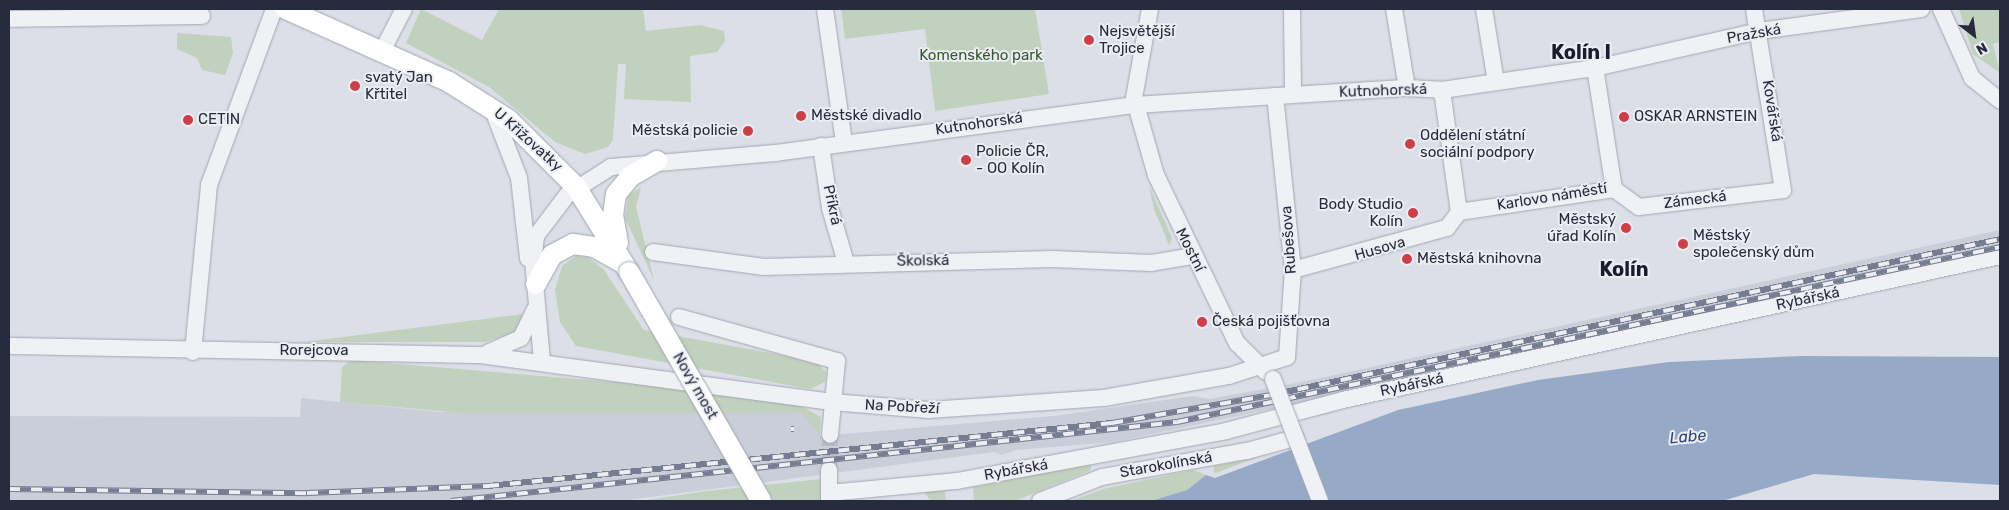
<!DOCTYPE html>
<meta charset="utf-8">
<style>
body{margin:0}
#map{position:relative;width:2009px;height:510px;overflow:hidden;background:#dcdfe7;font-family:Rubik,sans-serif}
div>[style]{position:absolute}
.built>*{inset:0;background:#caced9}
.green>*{inset:0;background:#c0d1bd}
.water>*{inset:0;background:#96aac8}
.minor-tunnel>*{height:16px;margin-top:-8px;transform-origin:0;background:repeating-linear-gradient(90deg,#b8bbc5 0 16px,transparent 0 24px)}
.roads{filter:drop-shadow(0 0 1px #a2a6b1) drop-shadow(0 0 1px #a2a6b1)}
.minor>*{height:16px;margin:-8px;padding:0 8px;transform-origin:8px;border-radius:8px;background:#eff1f5}
.major>*{height:20px;margin:-10px;padding:0 10px;transform-origin:10px;border-radius:10px;background:#fff}
.rail>*{height:5.5px;margin-top:-2.75px;transform-origin:0;background:repeating-linear-gradient(90deg,#eceef4 0 11px,#767d90 0 22px);box-sizing:border-box;border-block:1px solid #767d90}
.bridges{filter:drop-shadow(0 0 1px #a2a6b1) drop-shadow(0 0 1px #a2a6b1)}
.minor-bridge>*{height:16px;margin:-8px;padding:0 8px;transform-origin:8px;border-radius:8px;background:#eff1f5}
.major-bridge>*{height:20px;margin:-10px;padding:0 10px;transform-origin:10px;border-radius:10px;background:#fff}
.dots>*{width:14px;height:14px;translate:-50% -50%;box-sizing:border-box;border:2px solid #eceef4;border-radius:50%}
span{translate:-50% -50%;white-space:nowrap;text-align:center;line-height:1.15;-webkit-text-stroke:4px #eceef4;paint-order:stroke}
.poi-label{font-size:15px;color:#262c3d}
.left{translate:0 -50%;text-align:left}
.right{translate:-100% -50%;text-align:right}
.street-label{font-size:15px;color:#262c3d}
.park-label{font-size:15px;color:#375933}
.water-label{font-size:16px;color:#304771;font-style:italic}
.district-label{font-size:20px;color:#181e2e;font-weight:700}
.frame{position:absolute;inset:0;border:10px solid #262c3d;pointer-events:none}
.north{position:absolute;left:1949px;top:10px;width:50px;height:50px;-webkit-text-stroke:4px #eceef4;paint-order:stroke;rotate:150deg;font-size:14px;font-weight:700;line-height:20px;text-align:center;color:#262c3d}
.north::after{content:'';display:block;margin:auto;width:18px;height:22px;background:#262c3d;clip-path:polygon(50% 0,100% 100%,50% 72%,0 100%)}
</style>
<div id="map">
<div class="built">
<i style="clip-path:polygon(2000px 230px,2000px 256px,1114px 442px,1016px 450px,1002px 455px,994px 452px,620px 501px,9px 501px,9px 416px,300px 417px,301px 398px,439px 412px,803px 413px,820px 436px,1054px 416px,1193px 396px,1209px 399px,1302px 382px)"></i>
</div>
<div class="green">
<i style="clip-path:polygon(421px 9px,482px 40px,499px 9px,643px 9px,646px 31px,700px 25px,724px 31px,725px 41px,717px 52px,690px 56px,691px 102px,624px 99px,626px 64px,618px 64px,613px 140px,608px 147px,585px 154px,555px 142px,489px 87px,406px 43px)"></i>
<i style="clip-path:polygon(841px 9px,1035px 9px,1049px 94px,935px 111px,925px 29px,845px 39px)"></i>
<i style="clip-path:polygon(1959px 9px,2000px 9px,2000px 42px,1993px 44px,2000px 73px,1973px 54px)"></i>
<i style="clip-path:polygon(177px 33px,231px 37px,233px 53px,225px 75px,202px 70px,197px 58px,177px 49px)"></i>
<i style="clip-path:polygon(1149px 186px,1172px 238px,1169px 245px,1154px 209px)"></i>
<i style="clip-path:polygon(641px 187px,636px 207px,654px 280px,625px 218px,628px 196px)"></i>
<i style="clip-path:polygon(576px 256px,588px 257px,604px 270px,644px 330px,815px 361px,826px 372px,825px 382px,810px 389px,576px 346px,560px 322px,555px 290px,562px 266px)"></i>
<i style="clip-path:polygon(523px 314px,516px 332px,485px 342px,304px 342px)"></i>
<i style="clip-path:polygon(351px 360px,721px 391px,801px 406px,821px 417px,820px 436px,802px 413px,462px 413px,340px 402px,342px 367px)"></i>
<i style="clip-path:polygon(1255px 458px,1216px 473px,1214px 472px,1214px 466px)"></i>
<i style="clip-path:polygon(1091px 464px,1091px 470px,1015px 501px,974px 501px,973px 488px,964px 489px)"></i>
<i style="clip-path:polygon(1193px 470px,1206px 475px,1187px 490px,1151px 501px,1071px 501px,1103px 489px)"></i>
<i style="clip-path:polygon(821px 479px,823px 501px,640px 501px,707px 491px)"></i>
<i style="clip-path:polygon(952px 489px,945px 492px,946px 501px,931px 501px,923px 491px)"></i>
</div>
<div class="water">
<i style="clip-path:polygon(1802px 356px,2000px 357px,2000px 485px,1814px 474px,1722px 501px,1151px 501px,1187px 490px,1206px 475px,1215px 478px,1398px 410px,1538px 380px,1669px 362px)"></i>
</div>
<div class="minor-tunnel">
<i style="left:829px;top:470px;width:35px;rotate:-88deg"></i>
</div>
<div class="roads">
<div class="minor">
<i style="left:825px;top:9px;width:135px;rotate:81.9deg"></i>
<i style="left:1150px;top:9px;width:90px;rotate:100.2deg"></i>
<i style="left:1134px;top:98px;width:80px;rotate:74.1deg"></i>
<i style="left:1156px;top:175px;width:187px;rotate:64.3deg"></i>
<i style="left:1237px;top:343px;width:41px;rotate:45deg"></i>
<i style="left:1292px;top:9px;width:85px;rotate:89.3deg"></i>
<i style="left:1394px;top:9px;width:80px;rotate:80.7deg"></i>
<i style="left:1484px;top:9px;width:74px;rotate:80.7deg"></i>
<i style="left:1941px;top:9px;width:76px;rotate:65.8deg"></i>
<i style="left:1972px;top:78px;width:36px;rotate:39deg"></i>
<i style="left:9px;top:19px;width:193px;rotate:-0.9deg"></i>
<i style="left:382px;top:51px;width:47px;rotate:-62.4deg"></i>
<i style="left:1442px;top:90px;width:123px;rotate:82.1deg"></i>
<i style="left:492px;top:108px;width:75px;rotate:68.9deg"></i>
<i style="left:519px;top:178px;width:81px;rotate:83.6deg"></i>
<i style="left:821px;top:146px;width:63px;rotate:81.7deg"></i>
<i style="left:830px;top:208px;width:57px;rotate:73.8deg"></i>
<i style="left:1614px;top:189px;width:31px;rotate:36deg"></i>
<i style="left:1639px;top:207px;width:145px;rotate:-6.7deg"></i>
<i style="left:1783px;top:190px;width:183px;rotate:-99.1deg"></i>
<i style="left:1459px;top:212px;width:157px;rotate:-8.4deg"></i>
<i style="left:1614px;top:189px;width:122px;rotate:-98.9deg"></i>
<i style="left:653px;top:252px;width:112px;rotate:7.7deg"></i>
<i style="left:764px;top:267px;width:288px;rotate:-1.6deg"></i>
<i style="left:1052px;top:259px;width:99px;rotate:2.3deg"></i>
<i style="left:1151px;top:263px;width:43px;rotate:-9.5deg"></i>
<i style="left:1293px;top:270px;width:160px;rotate:-15.3deg"></i>
<i style="left:1447px;top:228px;width:20px;rotate:-53deg"></i>
<i style="left:679px;top:317px;width:164px;rotate:15.6deg"></i>
<i style="left:837px;top:361px;width:74px;rotate:95.4deg"></i>
<i style="left:9px;top:346px;width:471px;rotate:1.1deg"></i>
<i style="left:480px;top:355px;width:355px;rotate:7.6deg"></i>
<i style="left:832px;top:402px;width:97px;rotate:4.7deg"></i>
<i style="left:929px;top:410px;width:175px;rotate:-3.9deg"></i>
<i style="left:1104px;top:398px;width:127px;rotate:-10deg"></i>
<i style="left:1229px;top:376px;width:61px;rotate:-18.1deg"></i>
<i style="left:1287px;top:357px;width:87px;rotate:-86.1deg"></i>
<i style="left:1293px;top:270px;width:175px;rotate:-95.9deg"></i>
<i style="left:193px;top:352px;width:168px;rotate:-84.5deg"></i>
<i style="left:209px;top:185px;width:188px;rotate:-69.7deg"></i>
<i style="left:487px;top:353px;width:37px;rotate:-24deg"></i>
<i style="left:521px;top:338px;width:32px;rotate:-64deg"></i>
<i style="left:542px;top:361px;width:100px;rotate:-95.1deg"></i>
<i style="left:533px;top:261px;width:25px;rotate:-83deg"></i>
<i style="left:536px;top:236px;width:51px;rotate:-52.9deg"></i>
<i style="left:567px;top:195px;width:52px;rotate:-32.5deg"></i>
<i style="left:611px;top:167px;width:165px;rotate:-4.9deg"></i>
<i style="left:775px;top:153px;width:363px;rotate:-7.6deg"></i>
<i style="left:1135px;top:105px;width:273px;rotate:-3.6deg"></i>
<i style="left:1407px;top:88px;width:35px;rotate:3deg"></i>
<i style="left:1442px;top:90px;width:155px;rotate:-8.2deg"></i>
<i style="left:1595px;top:68px;width:168px;rotate:-12.7deg"></i>
<i style="left:1759px;top:31px;width:164px;rotate:-7.7deg"></i>
<i style="left:829px;top:470px;width:31px;rotate:90deg"></i>
<i style="left:829px;top:493px;width:129px;rotate:-5.4deg"></i>
<i style="left:957px;top:481px;width:274px;rotate:-10.5deg"></i>
<i style="left:1226px;top:431px;width:121px;rotate:-14.8deg"></i>
<i style="left:1343px;top:400px;width:673px;rotate:-12.36deg"></i>
<i style="left:1040px;top:501px;width:66px;rotate:-21.2deg"></i>
<i style="left:1102px;top:477px;width:147px;rotate:-10.2deg"></i>
<i style="left:1247px;top:451px;width:50px;rotate:-15.2deg"></i>
</div>
<div class="major">
<i style="left:286px;top:9px;width:179px;rotate:24.1deg"></i>
<i style="left:449px;top:82px;width:71px;rotate:32.3deg"></i>
<i style="left:509px;top:120px;width:95px;rotate:45deg"></i>
<i style="left:576px;top:187px;width:100px;rotate:58.1deg"></i>
<i style="left:618px;top:243px;width:28px;rotate:-100deg"></i>
<i style="left:613px;top:215px;width:21px;rotate:-82deg"></i>
<i style="left:616px;top:194px;width:23px;rotate:-50deg"></i>
<i style="left:631px;top:176px;width:30px;rotate:-30deg"></i>
<i style="left:536px;top:284px;width:33px;rotate:-61deg"></i>
<i style="left:552px;top:255px;width:24px;rotate:-28deg"></i>
<i style="left:573px;top:244px;width:21px;rotate:8deg"></i>
<i style="left:594px;top:247px;width:33px;rotate:29deg"></i>
</div>
</div>
<div class="rail">
<i style="left:791px;top:429px;width:3px"></i>
<i style="left:9px;top:489px;width:298px;rotate:0.8deg"></i>
<i style="left:307px;top:493px;width:181px;rotate:-2.2deg"></i>
<i style="left:488px;top:486px;width:627px;rotate:-5.77deg"></i>
<i style="left:1112px;top:423px;width:167px;rotate:-10deg"></i>
<i style="left:1276px;top:394px;width:740px;rotate:-12.08deg"></i>
<i style="left:451px;top:501px;width:730px;rotate:-6.21deg"></i>
<i style="left:1177px;top:422px;width:841px;rotate:-12deg"></i>
</div>
<div class="bridges">
<div class="minor-bridge">
<i style="left:1273px;top:379px;width:131px;rotate:68.9deg"></i>
</div>
<div class="major-bridge">
<i style="left:629px;top:272px;width:264px;rotate:60deg"></i>
</div>
</div>
<div class="dots">
<i style="left:1089px;top:40px;background:#cf3e46"></i>
<i style="left:355px;top:86px;background:#cf3e46"></i>
<i style="left:801px;top:116px;background:#cf3e46"></i>
<i style="left:1624px;top:117px;background:#cf3e46"></i>
<i style="left:188px;top:120px;background:#cf3e46"></i>
<i style="left:748px;top:131px;background:#cf3e46"></i>
<i style="left:1410px;top:144px;background:#cf3e46"></i>
<i style="left:966px;top:160px;background:#cf3e46"></i>
<i style="left:1413px;top:213px;background:#cf3e46"></i>
<i style="left:1626px;top:228px;background:#cf3e46"></i>
<i style="left:1683px;top:244px;background:#cf3e46"></i>
<i style="left:1407px;top:259px;background:#cf3e46"></i>
<i style="left:1202px;top:322px;background:#cf3e46"></i>
</div>
<div class="poi-label">
<span class="left" style="left:1099px;top:40px">Nejsvětější<br>Trojice</span>
<span class="left" style="left:365px;top:86px">svatý Jan<br>Křtitel</span>
<span class="left" style="left:811px;top:116px">Městské divadlo</span>
<span class="left" style="left:1634px;top:117px">OSKAR ARNSTEIN</span>
<span class="left" style="left:198px;top:120px">CETIN</span>
<span class="right" style="left:738px;top:131px">Městská policie</span>
<span class="left" style="left:1420px;top:144px">Oddělení státní<br>sociální podpory</span>
<span class="left" style="left:976px;top:160px">Policie ČR,<br>- OO Kolín</span>
<span class="right" style="left:1403px;top:213px">Body Studio<br>Kolín</span>
<span class="right" style="left:1616px;top:228px">Městský<br>úřad Kolín</span>
<span class="left" style="left:1693px;top:244px">Městský<br>společenský dům</span>
<span class="left" style="left:1417px;top:259px">Městská knihovna</span>
<span class="left" style="left:1212px;top:322px">Česká pojišťovna</span>
</div>
<div class="street-label">
<span style="left:1754px;top:34px;rotate:-10deg">Pražská</span>
<span style="left:1383px;top:91px;rotate:-2deg">Kutnohorská</span>
<span style="left:1772px;top:111px;rotate:81deg">Kovářská</span>
<span style="left:979px;top:124px;rotate:-8deg">Kutnohorská</span>
<span style="left:528px;top:140px;rotate:42deg">U Křižovatky</span>
<span style="left:1552px;top:197px;rotate:-9deg">Karlovo náměstí</span>
<span style="left:1695px;top:200px;rotate:-7deg">Zámecká</span>
<span style="left:832px;top:205px;rotate:78deg">Příkrá</span>
<span style="left:1289px;top:240px;rotate:-94deg">Rubešova</span>
<span style="left:1380px;top:249px;rotate:-16deg">Husova</span>
<span style="left:1190px;top:250px;rotate:63deg">Mostní</span>
<span style="left:923px;top:261px;rotate:-1deg">Školská</span>
<span style="left:1808px;top:299px;rotate:-12deg">Rybářská</span>
<span style="left:314px;top:351px">Rorejcova</span>
<span style="left:1412px;top:385px;rotate:-12deg">Rybářská</span>
<span style="left:695px;top:386px;rotate:60deg">Nový most</span>
<span style="left:902px;top:407px;rotate:3deg">Na Pobřeží</span>
<span style="left:1166px;top:465px;rotate:-10deg">Starokolínská</span>
<span style="left:1016px;top:470px;rotate:-10deg">Rybářská</span>
</div>
<div class="park-label">
<span style="left:981px;top:56px">Komenského park</span>
</div>
<div class="water-label">
<span style="left:1688px;top:437px;rotate:-5deg">Labe</span>
</div>
<div class="district-label">
<span style="left:1581px;top:52px">Kolín I</span>
<span style="left:1624px;top:269px">Kolín</span>
</div>
<div class="frame"></div>
<div class="north">N</div>
</div>
